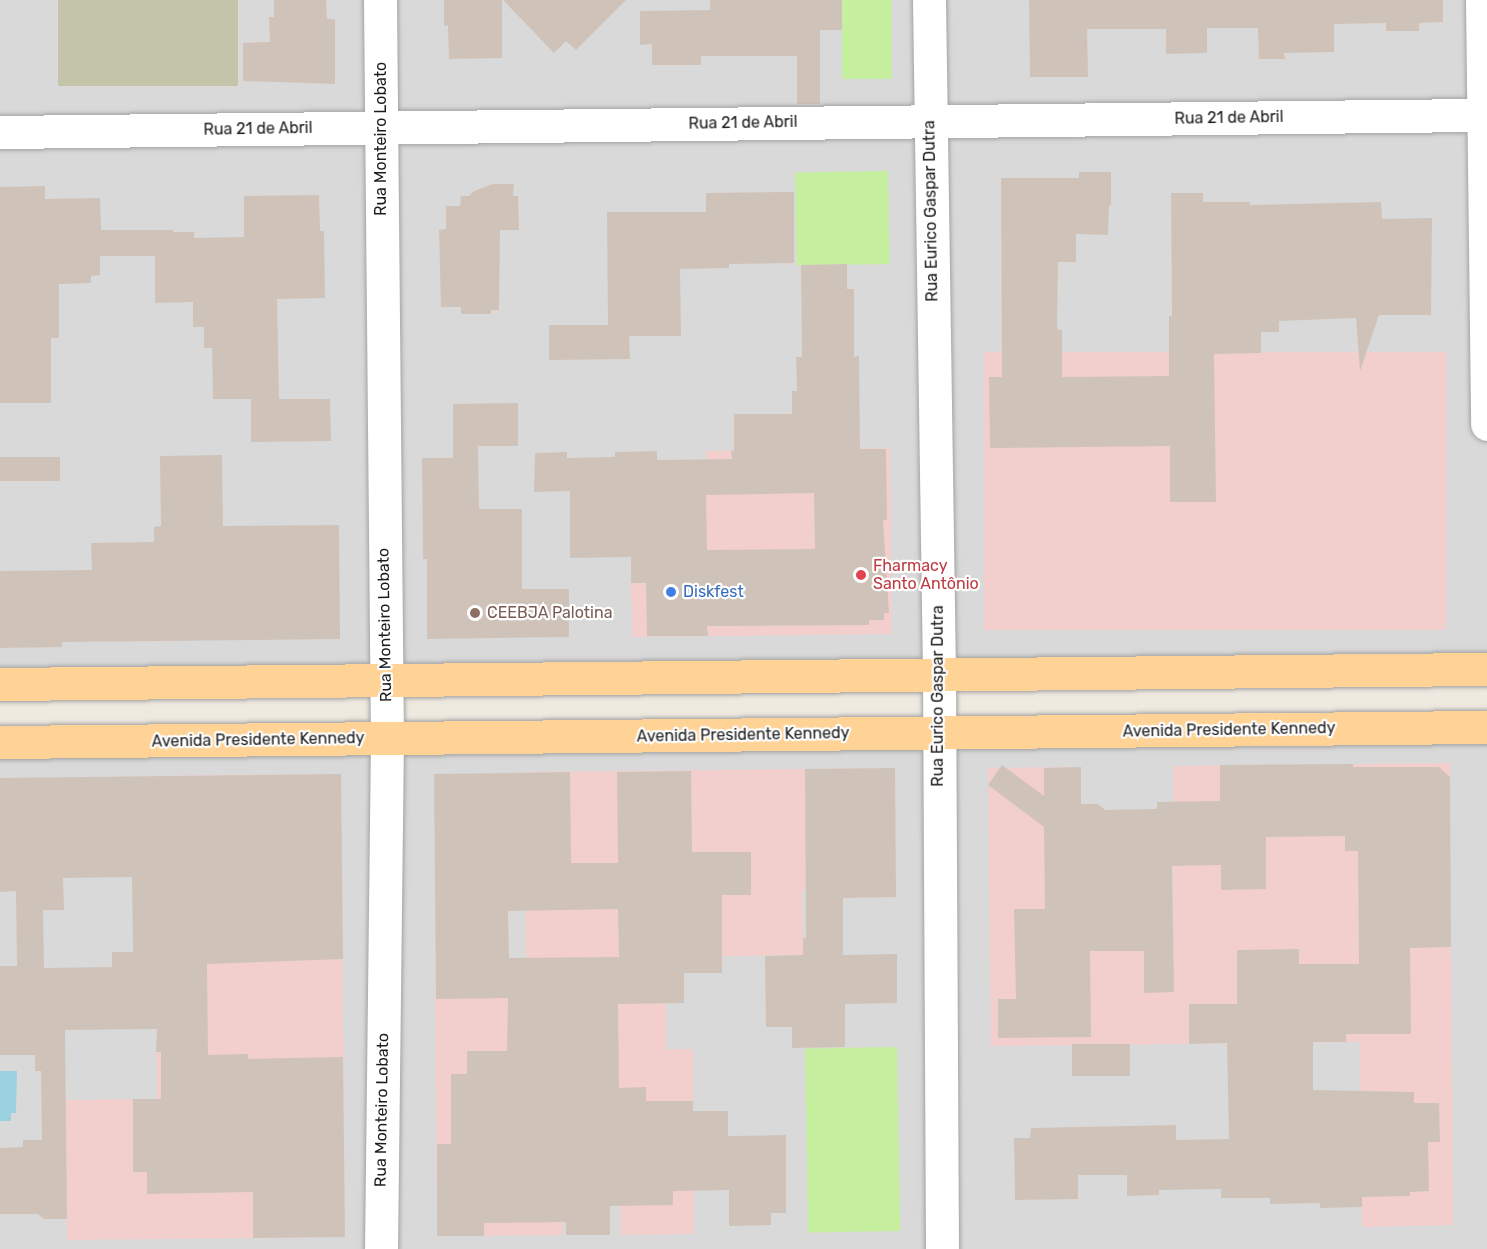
<!DOCTYPE html>
<meta charset="utf-8">
<style>
body{margin:0}
#map{position:relative;width:1487px;height:1249px;overflow:hidden;background:#efeae0;font-family:Rubik,sans-serif}
div>[style]{position:absolute}
.residential>*{inset:0;background:#dad9d9;transform-origin:0 0}
.commercial>*{inset:0;background:#f2cfcd;transform-origin:0 0}
.construction>*{inset:0;background:#c4c4ab;transform-origin:0 0}
.grass>*{inset:0;background:#c6efa0;transform-origin:0 0}
.water>*{inset:0;background:#9cd1e1}
.building>*{inset:0;background:#cfc3b9;transform-origin:0 0}
.roads{filter:drop-shadow(0 0 2px #a3a3a3) drop-shadow(0 0 2px #a3a3a3)}
.minor>*{height:33px;margin:-16.5px;padding:0 16.5px;transform-origin:16.5px;border-radius:16.5px;background:#fff}
.tertiary>*{height:33px;margin:-16.5px;padding:0 16.5px;transform-origin:16.5px;border-radius:16.5px;background:#fff}
.primary>*{height:33px;margin:-16.5px;padding:0 16.5px;transform-origin:16.5px;border-radius:16.5px;background:#ffd295}
.dots>*{width:16px;height:16px;translate:-50% -50%;box-sizing:border-box;border:3px solid #fff;border-radius:50%}
span{translate:-50% -50%;white-space:nowrap;text-align:center;line-height:1.15;-webkit-text-stroke:4.5px #fff;paint-order:stroke}
.street-label{font-size:16px;color:#1c1c1c}
.health-label{font-size:16px;color:#be3a42}
.left{translate:0 -50%;text-align:left}
.shop-label{font-size:16px;color:#366cbe}
.education-label{font-size:16px;color:#785e54}
</style>
<div id="map">
<div class="residential">
<i style="left:0;top:0;width:1487px;height:684px"></i>
<i style="left:1487px;top:727px;width:522px;height:1487px;rotate:90deg"></i>
</div>
<div class="commercial">
<i style="left:1446px;top:352px;width:278px;height:462px;rotate:90deg"></i>
<i style="clip-path:polygon(890px 448px,892px 634px,632px 637px,630px 527px,706px 526px,706px 451px)"></i>
<i style="clip-path:polygon(1450px 763px,1453px 1225px,1362px 1227px,1360px 1042px,991px 1046px,988px 768px,1081px 767px,1082px 951px,1144px 951px,1174px 950px,1173px 766px)"></i>
<i style="clip-path:polygon(895px 768px,896px 897px,808px 899px,806px 899px,806px 890px,802px 890px,803px 955px,666px 957px,666px 1049px,693px 1049px,694px 1234px,621px 1235px,620px 1142px,562px 1143px,563px 1235px,437px 1236px,435px 959px,526px 958px,524px 772px)"></i>
<i style="clip-path:polygon(341px 774px,345px 1237px,67px 1240px,66px 1100px,157px 1099px,154px 776px)"></i>
</div>
<div class="construction">
<i style="left:58px;top:0;width:180px;height:86px"></i>
</div>
<div class="grass">
<i style="left:842px;top:0;width:50px;height:79px"></i>
<i style="left:888px;top:171px;width:93px;height:93px;rotate:89deg"></i>
<i style="left:897px;top:1047px;width:184px;height:92px;rotate:89deg"></i>
</div>
<div class="water">
<i style="clip-path:polygon(0 1071px,17px 1071px,16px 1113px,11px 1113px,11px 1121px,0 1121px)"></i>
</div>
<div class="building">
<i style="clip-path:polygon(274px 0,326px 0,327px 19px,335px 19px,335px 84px,243px 81px,243px 43px,270px 42px,269px 17px,274px 17px)"></i>
<i style="clip-path:polygon(444px 0,502px 0,502px 58px,449px 59px,448px 25px,444px 26px)"></i>
<i style="clip-path:polygon(503px 0,626px 0,576px 50px,566px 41px,554px 53px)"></i>
<i style="clip-path:polygon(710px 0,842px 0,842px 30px,820px 30px,820px 104px,797px 104px,797px 56px,701px 56px,701px 65px,652px 65px,652px 44px,640px 45px,640px 11px,710px 10px)"></i>
<i style="clip-path:polygon(1029px 0,1443px 0,1443px 22px,1419px 23px,1419px 31px,1386px 31px,1386px 23px,1334px 24px,1334px 52px,1284px 53px,1285px 59px,1259px 59px,1258px 28px,1207px 28px,1207px 53px,1166px 54px,1166px 29px,1087px 29px,1088px 77px,1030px 77px)"></i>
<i style="clip-path:polygon(1079px 172px,1111px 172px,1111px 205px,1109px 205px,1108px 235px,1076px 234px,1076px 262px,1058px 262px,1057px 329px,1062px 330px,1062px 377px,1169px 376px,1169px 316px,1172px 316px,1171px 193px,1203px 193px,1203px 202px,1250px 202px,1250px 205px,1381px 202px,1382px 219px,1432px 218px,1431px 315px,1379px 315px,1360px 371px,1356px 318px,1279px 321px,1279px 332px,1261px 332px,1261px 353px,1214px 354px,1216px 502px,1170px 502px,1170px 446px,990px 448px,989px 377px,1002px 377px,1001px 178px,1079px 178px)"></i>
<i style="clip-path:polygon(493px 184px,514px 184px,513px 196px,518px 196px,519px 230px,500px 230px,499px 310px,491px 310px,491px 314px,461px 314px,461px 307px,441px 307px,439px 230px,446px 229px,446px 206px,460px 206px,461px 196px,469px 196px,474px 191px)"></i>
<i style="clip-path:polygon(45px 186px,45px 199px,100px 198px,101px 230px,173px 230px,173px 232px,194px 232px,194px 238px,244px 237px,244px 196px,319px 195px,320px 231px,324px 231px,325px 298px,277px 299px,279px 399px,330px 399px,331px 441px,251px 442px,251px 399px,213px 399px,212px 348px,204px 348px,204px 327px,193px 327px,193px 302px,155px 303px,155px 256px,100px 256px,100px 275px,91px 276px,91px 283px,59px 284px,59px 338px,51px 338px,51px 403px,0 403px,0 187px)"></i>
<i style="clip-path:polygon(794px 192px,794px 263px,729px 264px,729px 268px,680px 269px,681px 336px,629px 336px,630px 359px,549px 360px,549px 325px,608px 325px,607px 212px,706px 212px,706px 193px)"></i>
<i style="clip-path:polygon(evenodd,847px 264px,847px 289px,854px 289px,854px 357px,859px 356px,860px 449px,886px 449px,887px 520px,883px 520px,889px 613px,884px 613px,884px 620px,869px 620px,869px 625px,707px 626px,708px 636px,647px 636px,646px 583px,631px 583px,631px 557px,570px 558px,570px 491px,534px 492px,535px 453px,567px 452px,567px 458px,615px 457px,615px 452px,657px 451px,657px 460px,732px 459px,731px 450px,734px 451px,734px 414px,792px 414px,792px 391px,797px 391px,796px 357px,802px 357px,801px 265px,847px 264px,814px 493px,815px 549px,707px 550px,706px 495px,814px 493px)"></i>
<i style="clip-path:polygon(518px 403px,518px 446px,478px 446px,479px 509px,522px 509px,522px 589px,569px 589px,569px 637px,427px 639px,427px 559px,423px 559px,422px 458px,453px 458px,453px 404px)"></i>
<i style="clip-path:polygon(222px 455px,223px 526px,339px 525px,340px 639px,62px 642px,62px 647px,0 648px,0 571px,92px 570px,91px 543px,154px 542px,154px 527px,161px 526px,160px 456px)"></i>
<i style="left:0;top:457px;width:60px;height:24px"></i>
<i style="clip-path:polygon(1353px 764px,1353px 767px,1439px 767px,1450px 777px,1451px 947px,1410px 948px,1411px 1034px,1346px 1034px,1346px 1042px,1313px 1042px,1313px 1090px,1414px 1092px,1414px 1103px,1439px 1103px,1440px 1142px,1428px 1142px,1429px 1191px,1410px 1192px,1410px 1196px,1362px 1197px,1362px 1207px,1320px 1208px,1320px 1203px,1270px 1204px,1270px 1198px,1221px 1198px,1221px 1189px,1159px 1190px,1159px 1195px,1127px 1196px,1127px 1175px,1078px 1175px,1078px 1199px,1015px 1200px,1014px 1138px,1030px 1138px,1031px 1128px,1176px 1125px,1176px 1140px,1229px 1139px,1227px 1043px,1189px 1044px,1189px 1004px,1237px 1004px,1237px 950px,1299px 949px,1299px 964px,1359px 964px,1358px 851px,1345px 851px,1345px 836px,1266px 837px,1266px 889px,1221px 890px,1221px 865px,1172px 866px,1174px 992px,1144px 993px,1144px 951px,1090px 951px,1091px 1037px,998px 1038px,998px 999px,1016px 999px,1014px 909px,1045px 909px,1044px 827px,988px 785px,1002px 765px,1044px 796px,1044px 768px,1081px 767px,1081px 804px,1098px 804px,1105px 810px,1157px 809px,1157px 802px,1220px 801px,1220px 765px)"></i>
<i style="clip-path:polygon(895px 768px,896px 897px,843px 898px,843px 955px,897px 954px,897px 1003px,845px 1004px,845px 1047px,792px 1048px,792px 1027px,766px 1027px,765px 956px,803px 955px,803px 938px,806px 938px,805px 769px)"></i>
<i style="clip-path:polygon(evenodd,691px 771px,692px 852px,751px 852px,751px 895px,722px 895px,722px 973px,684px 973px,684px 1003px,618px 1004px,619px 1088px,646px 1087px,646px 1101px,693px 1101px,693px 1111px,728px 1111px,728px 1136px,786px 1135px,786px 1213px,771px 1213px,771px 1225px,729px 1226px,729px 1190px,673px 1191px,673px 1205px,610px 1206px,610px 1235px,566px 1235px,566px 1222px,484px 1223px,484px 1236px,437px 1236px,437px 1144px,451px 1144px,451px 1074px,467px 1074px,467px 1051px,507px 1051px,508px 998px,436px 999px,434px 774px,570px 772px,571px 863px,618px 863px,617px 772px,691px 771px,618px 909px,619px 957px,509px 958px,508px 911px,618px 909px)"></i>
<i style="clip-path:polygon(evenodd,341px 774px,343px 959px,207px 964px,208px 1055px,248px 1054px,248px 1059px,343px 1057px,345px 1237px,253px 1238px,253px 1192px,147px 1194px,147px 1172px,133px 1172px,133px 1099px,161px 1099px,161px 1052px,156px 1052px,157px 1029px,65px 1030px,67px 1219px,44px 1219px,38px 1214px,0 1214px,0 1148px,23px 1147px,23px 1140px,42px 1140px,41px 1071px,35px 1071px,35px 1055px,0 1055px,0 966px,17px 966px,16px 891px,0 892px,0 778px,341px 774px,132px 877px,133px 952px,112px 952px,112px 967px,44px 968px,43px 910px,64px 910px,63px 878px,132px 877px)"></i>
<i style="left:1130px;top:1044px;width:32px;height:58px;rotate:90deg"></i>
</div>
<div class="roads">
<div class="minor">
<i style="left:380px;top:0;width:738px;rotate:89.46deg"></i>
<i style="left:387px;top:738px;width:511px;rotate:90.67deg"></i>
<i style="left:929px;top:0;width:674px;rotate:89.15deg"></i>
<i style="left:939px;top:674px;width:575px;rotate:89.7deg"></i>
<i style="left:0;top:132px;width:1487px;rotate:-0.66deg"></i>
</div>
<div class="tertiary">
<i style="left:1482px;top:0;width:424px;rotate:89.3deg"></i>
</div>
<div class="primary">
<i style="left:0;top:684px;width:1487px;rotate:-0.58deg"></i>
<i style="left:0;top:742px;width:1487px;rotate:-0.58deg"></i>
</div>
</div>
<div class="dots">
<i style="left:861px;top:575px;background:#e0444e"></i>
<i style="left:671px;top:592px;background:#3f7fe0"></i>
<i style="left:475px;top:613px;background:#8d6e63"></i>
</div>
<div class="street-label">
<span style="left:1229px;top:118px;rotate:-1deg">Rua 21 de Abril</span>
<span style="left:743px;top:123px;rotate:-1deg">Rua 21 de Abril</span>
<span style="left:258px;top:129px;rotate:-1deg">Rua 21 de Abril</span>
<span style="left:381px;top:139px;rotate:-90deg">Rua Monteiro Lobato</span>
<span style="left:931px;top:211px;rotate:-91deg">Rua Eurico Gaspar Dutra</span>
<span style="left:385px;top:625px;rotate:-91deg">Rua Monteiro Lobato</span>
<span style="left:938px;top:696px;rotate:-90deg">Rua Eurico Gaspar Dutra</span>
<span style="left:1229px;top:730px;rotate:-1deg">Avenida Presidente Kennedy</span>
<span style="left:743px;top:735px;rotate:-1deg">Avenida Presidente Kennedy</span>
<span style="left:258px;top:740px;rotate:-1deg">Avenida Presidente Kennedy</span>
<span style="left:382px;top:1110px;rotate:-89deg">Rua Monteiro Lobato</span>
</div>
<div class="health-label">
<span class="left" style="left:873px;top:575px">Fharmacy<br>Santo Antônio</span>
</div>
<div class="shop-label">
<span class="left" style="left:683px;top:592px">Diskfest</span>
</div>
<div class="education-label">
<span class="left" style="left:487px;top:613px">CEEBJA Palotina</span>
</div>
</div>
